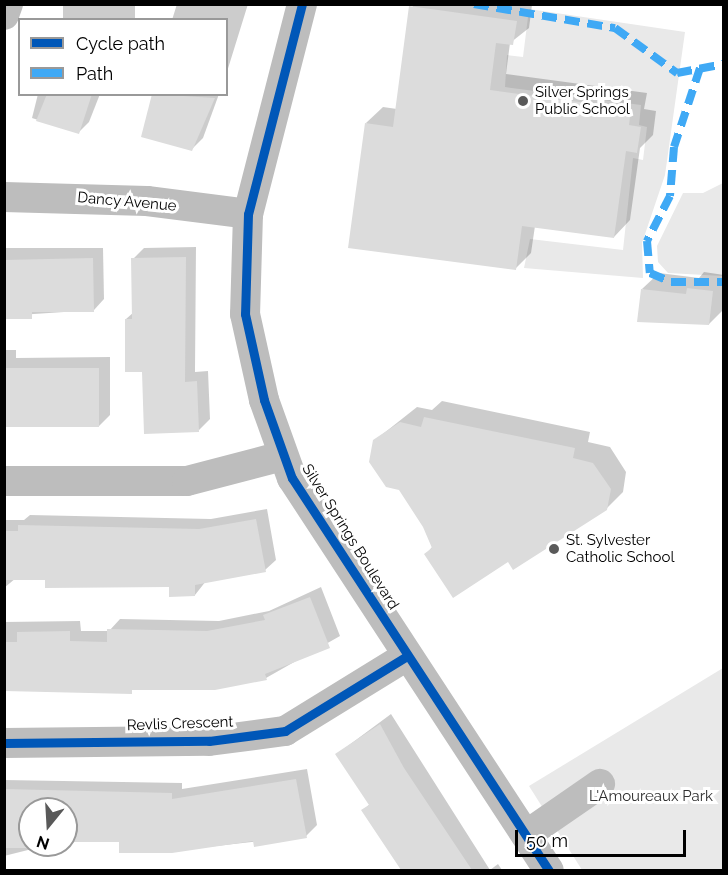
<!DOCTYPE html>
<style>
body{margin:0}
#map{position:relative;width:728px;height:875px;overflow:hidden;background:#fff;font-family:Raleway,sans-serif}
div>[style]{position:absolute}
.green>*{inset:0;background:#e9e9e9}
.shadow>*{inset:0;background:#0003;transform-origin:0 0}
.building>*{inset:0;background:#dcdcdc;transform-origin:0 0}
.minor>*{height:30px;margin:-15px;padding:0 15px;transform-origin:15px;border-radius:15px;background:#bdbdbd}
.quiet>*{height:8px;margin-top:-4px;transform-origin:0;background:repeating-linear-gradient(90deg,#3fa9f5 0 15px,transparent 0 23px)}
.cycleway>*{height:9px;margin:-4.5px;padding:0 4.5px;transform-origin:4.5px;border-radius:4.5px;background:#0057b8}
.dots>*{width:16px;height:16px;translate:-50% -50%;box-sizing:border-box;border:3px solid #fff;border-radius:50%}
span{translate:-50% -50%;white-space:nowrap;text-align:center;line-height:1.15;-webkit-text-stroke:6px #fff;paint-order:stroke}
.poi-label{font-size:15px;color:#000}
.left{translate:0 -50%;text-align:left}
.street-label{font-size:15px;color:#000}
.park-label{font-size:15px;color:#2e2e2e}
.frame{position:absolute;inset:0;border:6px solid #000;pointer-events:none}
.legend{position:absolute;left:18px;top:18px;width:210px;height:78px;box-sizing:border-box;background:#fff;border:2px solid #999;margin:0;padding:8px 10px;list-style:none;font-size:18px;color:#000}
.legend li{display:flex;align-items:center;gap:12px;height:30px}
.legend b{width:30px;border:2px solid #999}
.north{position:absolute;left:18px;top:797px;width:60px;height:60px;box-sizing:border-box;background:#fff;border:2px solid #999;border-radius:50%;rotate:198deg;font-size:16px;font-weight:700;line-height:24px;text-align:center;color:#000}
.north::after{content:'';display:block;margin:auto;width:21px;height:27px;background:#595959;clip-path:polygon(50% 0,100% 100%,50% 72%,0 100%)}
.scale{position:absolute;left:515px;top:830px;width:171px;height:27px;box-sizing:border-box;border:3px solid #000;border-top:0;padding-left:8px;font-size:18px;line-height:21px;white-space:nowrap;color:#000;-webkit-text-stroke:4px #fff;paint-order:stroke}
</style>
<div id="map">
<div class="green">
<i style="clip-path:polygon(529px 9px,685px 32px,665px 175px,642px 243px,643px 278px,524px 268px,530px 239px,623px 250px,633px 158px,643px 160px,647px 127px,639px 125px,641px 105px,505px 87px,507px 55px,523px 57px)"></i>
<i style="clip-path:polygon(723px 183px,723px 276px,668px 273px,658px 262px,657px 246px,683px 193px,703px 193px)"></i>
<i style="clip-path:polygon(723px 668px,723px 870px,582px 870px,529px 786px)"></i>
</div>
<div class="shadow">
<i style="left:63px;top:4px;width:72px;height:16px"></i>
<i style="clip-path:polygon(177px 4px,248px 4px,226px 75px,226px 20px,172px 20px)"></i>
<i style="clip-path:polygon(413px 4px,532px 5px,529px 28px,510px 43px,506px 74px,647px 93px,644px 109px,656px 111px,653px 135px,640px 148px,630px 220px,614px 237px,535px 226px,531px 253px,515px 269px,366px 123px,383px 107px,397px 109px)"></i>
<i style="clip-path:polygon(38px 94px,100px 94px,89px 122px,78px 133px,32px 118px)"></i>
<i style="clip-path:polygon(153px 94px,219px 94px,203px 138px,192px 149px)"></i>
<i style="clip-path:polygon(196px 247px,195px 372px,208px 371px,210px 419px,199px 430px,143px 370px,126px 319px,134px 312px,133px 259px,144px 248px)"></i>
<i style="clip-path:polygon(4px 248px,103px 248px,104px 299px,94px 310px,4px 316px)"></i>
<i style="clip-path:polygon(704px 272px,724px 275px,724px 309px,709px 324px,642px 289px,659px 273px,699px 278px)"></i>
<i style="clip-path:polygon(4px 350px,16px 350px,16px 358px,110px 357px,110px 415px,99px 426px,4px 425px)"></i>
<i style="clip-path:polygon(442px 401px,590px 432px,588px 442px,610px 447px,626px 472px,623px 492px,606px 509px,509px 560px,426px 554px,433px 546px,425px 526px,374px 441px,417px 407px,432px 410px)"></i>
<i style="clip-path:polygon(267px 509px,276px 560px,265px 570px,206px 581px,195px 595px,171px 586px,47px 578px,16px 578px,4px 588px,4px 520px,24px 520px,30px 515px,211px 519px)"></i>
<i style="clip-path:polygon(321px 587px,340px 636px,266px 678px,4px 690px,4px 622px,80px 621px,81px 631px,109px 631px,120px 619px,219px 621px,269px 611px)"></i>
<i style="clip-path:polygon(391px 714px,490px 870px,498px 864px,502px 870px,406px 870px,363px 810px,370px 804px,337px 754px)"></i>
<i style="clip-path:polygon(307px 769px,317px 825px,306px 836px,172px 851px,120px 841px,66px 841px,66px 809px,30px 809px,30px 845px,48px 845px,4px 856px,4px 780px,182px 783px,182px 789px)"></i>
</div>
<div class="building">
<i style="clip-path:polygon(409px 6px,517px 21px,513px 45px,496px 43px,490px 90px,631px 109px,629px 125px,641px 127px,637px 153px,626px 151px,614px 238px,522px 226px,516px 270px,348px 248px,365px 123px,393px 127px)"></i>
<i style="clip-path:polygon(47px 94px,92px 94px,79px 134px,36px 121px)"></i>
<i style="clip-path:polygon(152px 94px,215px 98px,192px 151px,141px 137px)"></i>
<i style="clip-path:polygon(186px 257px,185px 382px,197px 381px,199px 432px,144px 434px,142px 372px,125px 372px,125px 319px,132px 319px,131px 258px)"></i>
<i style="clip-path:polygon(93px 258px,94px 312px,32px 312px,32px 319px,4px 319px,4px 260px)"></i>
<i style="clip-path:polygon(687px 288px,713px 291px,709px 325px,637px 322px,641px 289px,686px 294px)"></i>
<i style="left:4px;top:368px;width:95px;height:59px"></i>
<i style="clip-path:polygon(424px 417px,575px 448px,573px 458px,593px 463px,611px 489px,607px 510px,513px 570px,508px 562px,453px 598px,424px 554px,432px 548px,423px 527px,399px 490px,386px 487px,369px 462px,373px 440px,400px 422px,421px 427px)"></i>
<i style="clip-path:polygon(256px 519px,266px 572px,195px 585px,195px 596px,169px 597px,169px 587px,45px 588px,45px 580px,4px 580px,4px 531px,18px 531px,18px 525px,199px 529px)"></i>
<i style="clip-path:polygon(310px 597px,330px 648px,265px 674px,267px 680px,215px 690px,132px 690px,132px 694px,4px 691px,4px 642px,17px 642px,17px 632px,70px 631px,70px 641px,107px 642px,107px 629px,207px 631px,265px 620px,263px 615px)"></i>
<i style="clip-path:polygon(380px 724px,404px 768px,472px 870px,401px 870px,361px 810px,369px 805px,335px 754px)"></i>
<i style="clip-path:polygon(296px 779px,307px 838px,254px 847px,253px 841px,172px 853px,119px 853px,119px 842px,66px 842px,66px 809px,30px 809px,30px 848px,4px 848px,4px 789px,172px 793px,172px 799px)"></i>
</div>
<div class="minor">
<i style="left:302px;top:4px;width:217px;rotate:104.4deg"></i>
<i style="left:248px;top:214px;width:100px;rotate:91.7deg"></i>
<i style="left:245px;top:314px;width:88px;rotate:77.5deg"></i>
<i style="left:264px;top:400px;width:83px;rotate:70.3deg"></i>
<i style="left:292px;top:478px;width:469px;rotate:56.8deg"></i>
<i style="left:4px;top:15px;width:12px;rotate:-70deg"></i>
<i style="left:4px;top:197px;width:143px;rotate:1.6deg"></i>
<i style="left:147px;top:201px;width:102px;rotate:7.3deg"></i>
<i style="left:4px;top:481px;width:183px"></i>
<i style="left:187px;top:481px;width:98px;rotate:-14.7deg"></i>
<i style="left:4px;top:743px;width:205px;rotate:-0.6deg"></i>
<i style="left:209px;top:741px;width:77px;rotate:-7.5deg"></i>
<i style="left:285px;top:731px;width:143px;rotate:-31.6deg"></i>
<i style="left:526px;top:835px;width:90px;rotate:-34.6deg"></i>
</div>
<div class="quiet">
<i style="left:474px;top:4px;width:143px;rotate:9.7deg"></i>
<i style="left:615px;top:28px;width:77px;rotate:36deg"></i>
<i style="left:677px;top:73px;width:48px;rotate:-10.8deg"></i>
<i style="left:700px;top:68px;width:83px;rotate:108.2deg"></i>
<i style="left:674px;top:147px;width:49px;rotate:94.7deg"></i>
<i style="left:670px;top:196px;width:51px;rotate:117.1deg"></i>
<i style="left:647px;top:241px;width:32px;rotate:85deg"></i>
<i style="left:650px;top:273px;width:23px;rotate:23deg"></i>
<i style="left:671px;top:282px;width:53px"></i>
</div>
<div class="cycleway">
<i style="left:302px;top:4px;width:217px;rotate:104.4deg"></i>
<i style="left:248px;top:214px;width:100px;rotate:91.7deg"></i>
<i style="left:245px;top:314px;width:88px;rotate:77.5deg"></i>
<i style="left:264px;top:400px;width:83px;rotate:70.3deg"></i>
<i style="left:292px;top:478px;width:469px;rotate:56.8deg"></i>
<i style="left:4px;top:743px;width:205px;rotate:-0.6deg"></i>
<i style="left:209px;top:741px;width:77px;rotate:-7.5deg"></i>
<i style="left:285px;top:731px;width:143px;rotate:-31.6deg"></i>
</div>
<div class="dots">
<i style="left:523px;top:101px;background:#595959"></i>
<i style="left:554px;top:549px;background:#595959"></i>
</div>
<div class="poi-label">
<span class="left" style="left:535px;top:101px">Silver Springs<br>Public School</span>
<span class="left" style="left:566px;top:549px">St. Sylvester<br>Catholic School</span>
</div>
<div class="street-label">
<span style="left:127px;top:202px;rotate:5deg">Dancy Avenue</span>
<span style="left:350px;top:537px;rotate:58deg">Silver Springs Boulevard</span>
<span style="left:180px;top:724px;rotate:-2deg">Revlis Crescent</span>
</div>
<div class="park-label">
<span style="left:651px;top:797px">L'Amoureaux Park</span>
</div>
<div class="frame"></div>
<ul class="legend">
<li><b style="height:8px;background:#0057b8"></b>Cycle path</li>
<li><b style="height:8px;background:#3fa9f5"></b>Path</li>
</ul>
<div class="north">N</div>
<div class="scale">50 m</div>
</div>
